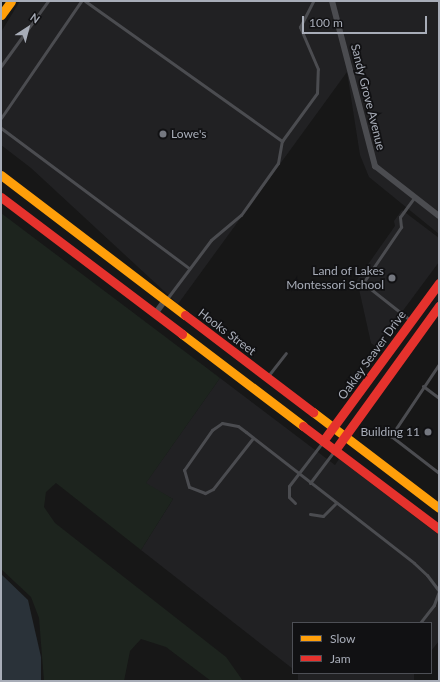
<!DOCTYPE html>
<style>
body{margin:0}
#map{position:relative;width:440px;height:682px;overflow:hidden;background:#171717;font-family:Lato,sans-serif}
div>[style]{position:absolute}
.built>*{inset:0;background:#212123;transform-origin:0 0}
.green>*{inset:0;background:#1d241e}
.water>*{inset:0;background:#2a3239}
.lane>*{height:3px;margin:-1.5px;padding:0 1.5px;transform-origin:1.5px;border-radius:1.5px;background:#4b4c50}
.street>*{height:6px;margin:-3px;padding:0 3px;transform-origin:3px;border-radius:3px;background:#4b4c50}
.slow>*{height:9px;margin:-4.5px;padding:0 4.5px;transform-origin:4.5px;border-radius:4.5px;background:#ff9f0a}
.jam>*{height:9px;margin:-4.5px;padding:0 4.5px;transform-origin:4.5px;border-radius:4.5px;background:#e5322d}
.dots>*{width:11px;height:11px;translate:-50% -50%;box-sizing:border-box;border:2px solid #111113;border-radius:50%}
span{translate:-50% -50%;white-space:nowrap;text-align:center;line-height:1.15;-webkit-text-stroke:3.5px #111113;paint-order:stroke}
.street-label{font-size:12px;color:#a8adb8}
.poi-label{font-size:12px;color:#a8adb8}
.left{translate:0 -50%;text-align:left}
.right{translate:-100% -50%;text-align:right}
.frame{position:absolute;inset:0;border:2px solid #a8adb8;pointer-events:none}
.legend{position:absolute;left:292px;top:622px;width:140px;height:52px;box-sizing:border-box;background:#111113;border:1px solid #4d4f55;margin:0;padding:5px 7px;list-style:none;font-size:12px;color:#a8adb8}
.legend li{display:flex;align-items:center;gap:8px;height:20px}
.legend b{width:20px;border:1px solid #4d4f55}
.north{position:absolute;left:8px;top:8px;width:40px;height:40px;-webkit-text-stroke:3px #111113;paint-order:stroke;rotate:36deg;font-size:11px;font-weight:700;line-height:16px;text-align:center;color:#a8adb8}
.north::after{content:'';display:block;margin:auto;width:14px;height:18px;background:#a8adb8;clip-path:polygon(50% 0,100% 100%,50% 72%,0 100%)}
.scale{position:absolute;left:302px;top:16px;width:125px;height:18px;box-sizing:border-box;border:2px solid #a8adb8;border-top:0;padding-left:5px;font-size:12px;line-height:14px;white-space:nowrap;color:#a8adb8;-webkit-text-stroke:3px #111113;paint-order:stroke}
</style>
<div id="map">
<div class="built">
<i style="clip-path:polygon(20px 1px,439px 1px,439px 234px,369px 177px,360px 155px,347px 72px,178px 304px,31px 168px,1px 145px,1px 32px)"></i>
<i style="clip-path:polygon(402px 210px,439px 238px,439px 262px,376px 347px,371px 343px,357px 280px,395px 226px,394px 221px)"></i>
<i style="clip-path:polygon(220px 378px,335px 465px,339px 459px,439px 535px,439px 641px,431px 651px,431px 623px,293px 623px,293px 669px,141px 550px,173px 499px,145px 484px)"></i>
<i style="left:298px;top:673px;width:116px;height:13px"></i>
</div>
<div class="green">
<i style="clip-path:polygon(1px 213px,220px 378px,146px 483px,173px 499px,141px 550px,56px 483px,46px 492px,44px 507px,55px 523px,226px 657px,243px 681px,211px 681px,166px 647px,141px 639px,130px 651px,124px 681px,44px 681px,39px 618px,31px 597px,1px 569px)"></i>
</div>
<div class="water">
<i style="clip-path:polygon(1px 574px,28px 600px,41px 657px,41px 681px,1px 681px)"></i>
</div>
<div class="lane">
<i style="left:85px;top:1px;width:242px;rotate:35.4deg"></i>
<i style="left:1px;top:66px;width:80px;rotate:-54.1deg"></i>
<i style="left:1px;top:118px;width:142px;rotate:-55.6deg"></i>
<i style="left:1px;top:128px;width:234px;rotate:36.7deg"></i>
<i style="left:166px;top:300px;width:75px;rotate:-53.1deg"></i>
<i style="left:211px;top:240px;width:39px;rotate:-40deg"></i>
<i style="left:241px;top:215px;width:64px;rotate:-54.6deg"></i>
<i style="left:278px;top:163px;width:22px;rotate:-80deg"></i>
<i style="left:282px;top:141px;width:59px;rotate:-53.9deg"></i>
<i style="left:317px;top:93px;width:24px;rotate:-88deg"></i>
<i style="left:318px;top:69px;width:46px;rotate:-113.2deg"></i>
<i style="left:300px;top:27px;width:29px;rotate:-63deg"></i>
<i style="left:410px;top:320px;width:60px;rotate:-141.8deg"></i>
<i style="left:363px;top:283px;width:68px;rotate:-55.8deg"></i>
<i style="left:401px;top:227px;width:10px;rotate:-96deg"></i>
<i style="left:400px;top:217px;width:24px;rotate:-54deg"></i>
<i style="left:439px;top:364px;width:87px;rotate:123.7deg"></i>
<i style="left:391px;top:436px;width:61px;rotate:37.6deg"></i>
<i style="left:268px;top:376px;width:29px;rotate:-52deg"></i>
<i style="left:423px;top:386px;width:20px;rotate:37deg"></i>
<i style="left:253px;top:438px;width:65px;rotate:128.1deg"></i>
<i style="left:213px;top:489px;width:9px;rotate:153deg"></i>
<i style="left:205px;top:493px;width:17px;rotate:-159deg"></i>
<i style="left:189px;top:487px;width:18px;rotate:-106deg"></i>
<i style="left:184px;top:470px;width:49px;rotate:-55deg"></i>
<i style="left:212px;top:430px;width:12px;rotate:-35deg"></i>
<i style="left:222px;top:423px;width:16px;rotate:11deg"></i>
<i style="left:238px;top:426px;width:10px;rotate:37deg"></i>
<i style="left:246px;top:432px;width:213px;rotate:37.9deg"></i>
<i style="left:414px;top:563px;width:18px;rotate:43deg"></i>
<i style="left:427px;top:575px;width:20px;rotate:53deg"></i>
<i style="left:439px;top:591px;width:15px;rotate:110deg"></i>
<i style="left:434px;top:605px;width:23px;rotate:128deg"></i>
<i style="left:310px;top:483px;width:40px;rotate:-53deg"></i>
<i style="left:295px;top:503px;width:8px;rotate:-135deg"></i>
<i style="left:289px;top:497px;width:11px;rotate:-90deg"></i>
<i style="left:289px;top:486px;width:54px;rotate:-52.5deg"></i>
<i style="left:310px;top:514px;width:13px;rotate:9deg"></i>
<i style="left:323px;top:516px;width:18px;rotate:-45deg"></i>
</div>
<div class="street">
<i style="left:332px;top:1px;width:171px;rotate:75.4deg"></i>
<i style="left:375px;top:166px;width:81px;rotate:38deg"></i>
<i style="left:155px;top:314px;width:17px;rotate:-54deg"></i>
</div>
<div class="slow">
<i style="left:1px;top:15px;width:17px;rotate:-54deg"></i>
<i style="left:1px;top:175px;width:231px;rotate:37.3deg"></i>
<i style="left:182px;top:334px;width:152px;rotate:37.2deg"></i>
<i style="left:313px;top:412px;width:158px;rotate:37.3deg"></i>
</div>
<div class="jam">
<i style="left:1px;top:197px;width:227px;rotate:37.1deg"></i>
<i style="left:185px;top:315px;width:161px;rotate:37.2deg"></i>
<i style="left:303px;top:426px;width:171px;rotate:37.1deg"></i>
<i style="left:323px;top:441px;width:196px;rotate:-53.7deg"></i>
<i style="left:335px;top:450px;width:178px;rotate:-54.2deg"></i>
</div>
<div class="dots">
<i style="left:163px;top:134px;background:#757880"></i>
<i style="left:392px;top:278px;background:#757880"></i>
<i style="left:428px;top:432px;background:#757880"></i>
</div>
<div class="street-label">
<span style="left:368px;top:97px;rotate:76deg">Sandy Grove Avenue</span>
<span style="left:227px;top:332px;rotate:37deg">Hooks Street</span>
<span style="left:372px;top:355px;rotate:-54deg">Oakley Seaver Drive</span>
</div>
<div class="poi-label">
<span class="left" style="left:171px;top:134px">Lowe's</span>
<span class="right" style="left:384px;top:278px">Land of Lakes<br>Montessori School</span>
<span class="right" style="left:420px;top:432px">Building 11</span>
</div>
<div class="frame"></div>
<ul class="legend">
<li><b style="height:5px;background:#ff9f0a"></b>Slow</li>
<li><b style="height:5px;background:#e5322d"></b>Jam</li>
</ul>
<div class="north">N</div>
<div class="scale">100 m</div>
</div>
